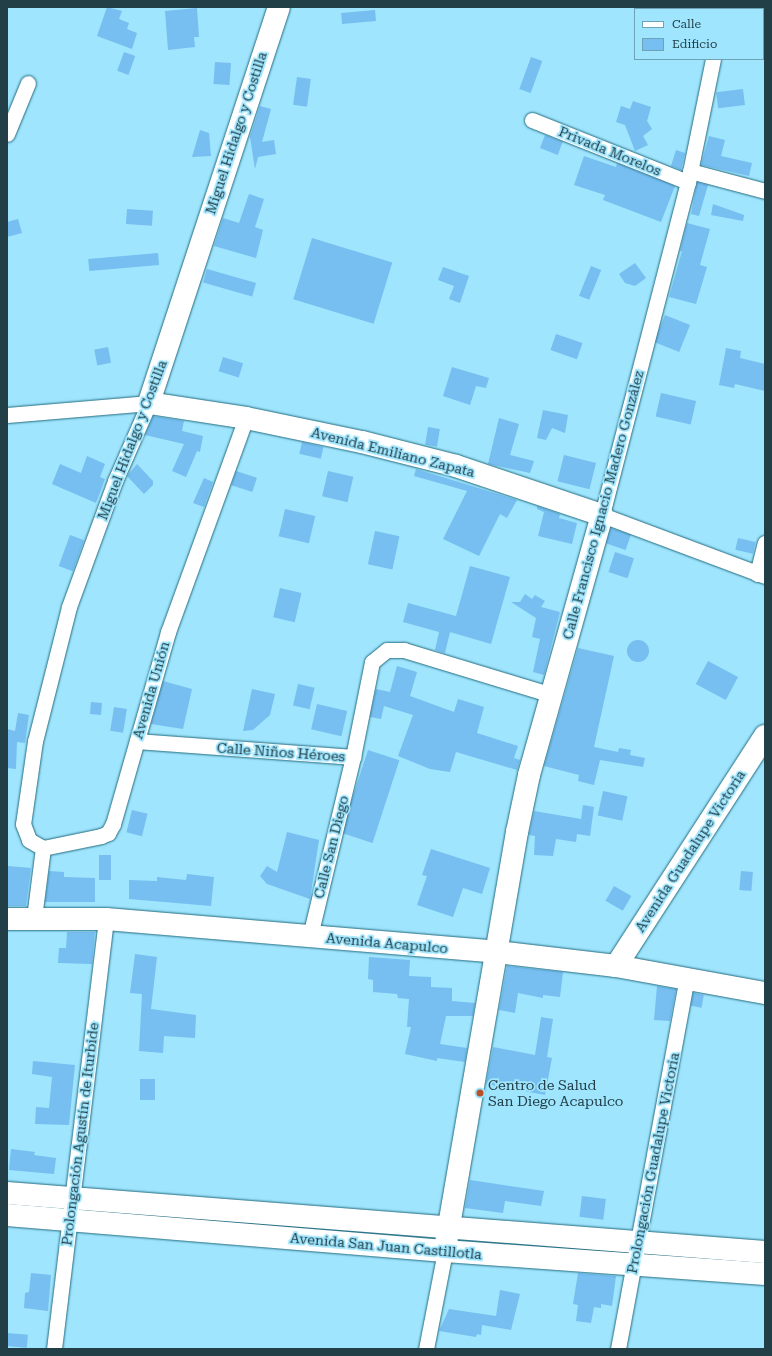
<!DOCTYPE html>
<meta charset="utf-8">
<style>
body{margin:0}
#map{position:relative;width:772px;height:1356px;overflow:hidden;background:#9fe5fd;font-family:"Roboto Serif",serif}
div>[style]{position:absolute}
.building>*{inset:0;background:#77bef1;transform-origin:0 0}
.round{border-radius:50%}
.roads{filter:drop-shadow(0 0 1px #246c81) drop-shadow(0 0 1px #246c81)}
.street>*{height:15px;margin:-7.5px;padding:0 7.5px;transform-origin:7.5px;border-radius:7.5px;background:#fff}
.secondary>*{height:22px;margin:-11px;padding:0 11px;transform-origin:11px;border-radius:11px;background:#fff}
.dots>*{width:11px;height:11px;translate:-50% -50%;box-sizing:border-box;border:2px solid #9fe5fd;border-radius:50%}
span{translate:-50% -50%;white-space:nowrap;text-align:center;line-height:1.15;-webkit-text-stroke:3.5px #9fe5fd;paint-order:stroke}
.street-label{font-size:14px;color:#223f48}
.poi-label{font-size:14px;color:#223f48}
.left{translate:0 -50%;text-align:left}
.frame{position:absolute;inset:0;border:8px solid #223f48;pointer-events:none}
.legend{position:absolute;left:634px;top:8px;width:130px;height:52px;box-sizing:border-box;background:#9fe5fd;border:1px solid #6da3b5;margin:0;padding:5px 7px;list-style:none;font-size:12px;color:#223f48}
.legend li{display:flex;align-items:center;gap:8px;height:20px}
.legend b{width:20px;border:1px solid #6da3b5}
</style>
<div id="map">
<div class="building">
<i style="clip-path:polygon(107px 7px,122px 11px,119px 19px,129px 23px,127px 29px,137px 33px,132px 49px,97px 36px)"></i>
<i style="clip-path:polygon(197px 8px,199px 37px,194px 37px,195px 47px,168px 50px,165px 11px)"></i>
<i style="left:375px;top:10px;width:11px;height:34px;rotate:85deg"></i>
<i style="left:124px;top:52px;width:12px;height:20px;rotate:20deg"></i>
<i style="left:531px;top:57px;width:12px;height:34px;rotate:20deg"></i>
<i style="left:215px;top:62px;width:16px;height:22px;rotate:4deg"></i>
<i style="left:297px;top:77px;width:14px;height:28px;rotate:8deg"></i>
<i style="left:743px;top:89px;width:16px;height:27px;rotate:83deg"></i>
<i style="clip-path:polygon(633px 101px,651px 107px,647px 121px,652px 129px,643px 136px,648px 145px,635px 151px,625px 125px,616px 122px,621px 106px,630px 109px)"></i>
<i style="clip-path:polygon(260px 106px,271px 109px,262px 142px,274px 140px,276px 154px,258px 157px,255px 169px,250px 137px)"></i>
<i style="clip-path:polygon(200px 130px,209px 133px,211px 156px,192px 157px)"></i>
<i style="left:545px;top:135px;width:19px;height:14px;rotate:21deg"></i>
<i style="clip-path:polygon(709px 136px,725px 140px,721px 156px,752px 163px,749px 176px,701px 165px)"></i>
<i style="clip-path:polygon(676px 150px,685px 153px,681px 170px,671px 166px)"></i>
<i style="clip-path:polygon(584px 156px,616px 167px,617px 163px,675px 186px,661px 222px,603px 200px,605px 195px,574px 185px)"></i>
<i style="clip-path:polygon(697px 182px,708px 185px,699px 216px,691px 214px)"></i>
<i style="clip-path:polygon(249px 194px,264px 199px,255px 227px,263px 230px,256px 258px,214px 246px,223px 218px,239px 223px)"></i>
<i style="clip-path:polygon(713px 204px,744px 215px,743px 221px,711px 215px)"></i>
<i style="left:127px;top:209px;width:26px;height:15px;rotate:4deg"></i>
<i style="clip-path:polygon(18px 219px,22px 233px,7px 237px,7px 222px)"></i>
<i style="clip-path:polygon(687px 223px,710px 229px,700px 265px,707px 267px,696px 304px,669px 297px,682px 251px,680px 251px)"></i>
<i style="left:312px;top:238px;width:84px;height:64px;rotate:17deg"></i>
<i style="left:158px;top:253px;width:12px;height:70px;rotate:85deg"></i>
<i style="clip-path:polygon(635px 263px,646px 278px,635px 286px,625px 283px,619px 274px)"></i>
<i style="left:591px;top:266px;width:11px;height:32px;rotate:22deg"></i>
<i style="clip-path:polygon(443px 267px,469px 276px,460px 303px,449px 299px,454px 286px,438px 280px)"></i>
<i style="left:207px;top:269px;width:51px;height:14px;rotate:16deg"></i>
<i style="left:665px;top:315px;width:27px;height:29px;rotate:22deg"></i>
<i style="left:556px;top:334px;width:28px;height:17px;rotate:19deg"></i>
<i style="left:108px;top:347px;width:16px;height:14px;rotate:79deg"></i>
<i style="clip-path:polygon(726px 348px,741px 351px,740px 358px,765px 364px,765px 391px,735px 384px,734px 388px,719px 385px)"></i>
<i style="left:223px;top:357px;width:21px;height:15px;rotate:17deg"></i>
<i style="clip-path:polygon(452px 367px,489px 378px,486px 388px,476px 386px,470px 405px,443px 396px)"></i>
<i style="left:661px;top:393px;width:36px;height:24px;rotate:13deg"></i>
<i style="clip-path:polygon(543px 410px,568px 415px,565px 433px,552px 428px,546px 440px,537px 438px)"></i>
<i style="clip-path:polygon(153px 416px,184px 421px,182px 431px,203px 436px,200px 452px,197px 451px,186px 477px,172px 471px,184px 444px,145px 435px)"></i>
<i style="clip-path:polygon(499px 418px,519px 424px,510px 455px,534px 461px,530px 473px,488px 464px)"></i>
<i style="left:428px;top:427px;width:12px;height:18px;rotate:9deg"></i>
<i style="left:302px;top:442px;width:22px;height:12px;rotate:13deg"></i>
<i style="left:564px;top:455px;width:33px;height:27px;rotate:14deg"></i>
<i style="clip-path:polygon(87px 456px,105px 464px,100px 477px,105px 479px,96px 503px,52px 484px,60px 464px,81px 473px)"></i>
<i style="clip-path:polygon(137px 464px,153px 481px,153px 485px,144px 494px,127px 476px)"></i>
<i style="clip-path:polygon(416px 469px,517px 500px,507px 518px,500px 514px,479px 556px,443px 539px,467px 491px,414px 476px)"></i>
<i style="left:236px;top:471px;width:22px;height:15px;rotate:18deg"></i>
<i style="left:328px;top:471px;width:26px;height:26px;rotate:13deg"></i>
<i style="clip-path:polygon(204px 478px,213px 482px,204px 507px,193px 503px)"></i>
<i style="clip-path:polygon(537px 506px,560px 514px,559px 518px,577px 523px,572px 544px,538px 536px,544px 512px,537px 509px)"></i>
<i style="left:285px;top:509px;width:31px;height:28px;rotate:13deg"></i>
<i style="left:611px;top:528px;width:21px;height:16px;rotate:19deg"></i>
<i style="left:375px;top:531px;width:25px;height:34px;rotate:12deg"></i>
<i style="left:70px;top:535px;width:15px;height:33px;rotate:20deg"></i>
<i style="left:738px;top:538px;width:18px;height:12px;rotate:13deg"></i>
<i style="left:615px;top:552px;width:20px;height:21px;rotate:18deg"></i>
<i style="clip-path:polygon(470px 566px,510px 577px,491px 644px,450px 632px,445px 653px,435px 650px,439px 632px,403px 622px,408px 603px,456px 616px)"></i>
<i style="left:280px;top:588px;width:22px;height:30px;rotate:13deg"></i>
<i style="clip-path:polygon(525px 594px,532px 599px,535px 595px,545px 601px,541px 607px,560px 612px,544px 675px,533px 672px,540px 639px,532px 637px,536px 618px,511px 602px,520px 602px)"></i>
<i class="round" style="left:627px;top:640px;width:22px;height:22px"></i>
<i style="clip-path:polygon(578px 648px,614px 656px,594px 747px,618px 752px,619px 748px,631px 750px,630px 755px,645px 758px,643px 767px,600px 760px,594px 785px,578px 781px,579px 775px,544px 766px)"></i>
<i style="left:708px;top:661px;width:34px;height:26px;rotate:28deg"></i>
<i style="clip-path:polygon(397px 666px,417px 672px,410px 696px,454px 712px,458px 699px,484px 707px,477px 733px,518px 746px,514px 758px,520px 760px,517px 770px,456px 752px,450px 772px,430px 769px,398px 756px,413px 715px,384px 706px,381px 719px,370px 717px,376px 689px,390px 692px)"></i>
<i style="clip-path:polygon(163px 681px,192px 689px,183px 729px,151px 724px)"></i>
<i style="left:298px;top:684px;width:17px;height:22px;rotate:13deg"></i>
<i style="clip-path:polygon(252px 689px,275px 694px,270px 715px,253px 730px,243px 731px)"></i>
<i style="left:91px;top:702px;width:11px;height:12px;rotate:5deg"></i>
<i style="left:317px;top:704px;width:31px;height:26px;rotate:13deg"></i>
<i style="left:114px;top:707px;width:13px;height:24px;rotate:9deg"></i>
<i style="clip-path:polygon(18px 713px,29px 715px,25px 743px,17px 742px,16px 769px,7px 768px,7px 729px,15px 731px)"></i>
<i style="left:368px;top:750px;width:33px;height:87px;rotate:18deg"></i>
<i style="left:603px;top:791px;width:25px;height:25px;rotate:12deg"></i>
<i style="clip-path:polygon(583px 805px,594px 807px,590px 836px,577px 834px,576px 842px,556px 839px,553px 856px,534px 855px,535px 836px,529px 835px,534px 811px,581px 819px)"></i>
<i style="left:132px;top:810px;width:16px;height:23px;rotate:14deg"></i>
<i style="clip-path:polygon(287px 832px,319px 840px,310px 899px,267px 884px,260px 876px,267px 866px,277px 872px)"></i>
<i style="clip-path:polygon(431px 849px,490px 868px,482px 894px,463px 888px,453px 917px,417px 905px,427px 876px,422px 875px)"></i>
<i style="left:99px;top:855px;width:12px;height:25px"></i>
<i style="clip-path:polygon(8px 866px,31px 868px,26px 906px,7px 906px)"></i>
<i style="clip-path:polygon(49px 871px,64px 872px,64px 877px,95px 878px,95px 902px,45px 902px)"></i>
<i style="left:741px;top:871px;width:12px;height:19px;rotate:5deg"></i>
<i style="clip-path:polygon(187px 874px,214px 877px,211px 906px,129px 899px,129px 880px,157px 881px,157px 877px,186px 880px)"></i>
<i style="left:614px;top:886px;width:20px;height:17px;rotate:30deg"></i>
<i style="clip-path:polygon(67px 932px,95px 932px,92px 964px,58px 963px,59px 948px,66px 948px)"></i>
<i style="clip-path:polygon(135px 954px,157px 957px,151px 1009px,196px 1015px,195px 1038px,164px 1036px,163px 1053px,139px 1051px,142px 994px,130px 993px)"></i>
<i style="clip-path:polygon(369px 957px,410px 960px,409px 976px,431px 977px,431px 987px,452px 988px,452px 1001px,475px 1003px,473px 1016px,446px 1016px,440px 1044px,467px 1048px,465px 1062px,437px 1058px,437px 1061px,405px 1054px,411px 1027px,407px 1027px,409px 999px,398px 998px,397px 994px,373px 992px,373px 980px,368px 979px)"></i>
<i style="clip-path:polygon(507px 966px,563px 972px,560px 997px,543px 995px,543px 998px,518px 993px,515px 1013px,499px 1010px)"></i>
<i style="clip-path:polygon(657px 986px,676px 989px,670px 1021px,654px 1020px)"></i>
<i style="left:693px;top:993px;width:11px;height:13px;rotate:10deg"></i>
<i style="clip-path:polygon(541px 1017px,553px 1019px,547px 1057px,552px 1058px,545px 1095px,486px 1084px,493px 1047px,535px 1055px)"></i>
<i style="clip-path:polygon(33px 1061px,75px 1065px,69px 1125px,35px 1124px,36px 1107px,49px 1108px,52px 1077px,32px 1074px)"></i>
<i style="left:140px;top:1079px;width:15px;height:21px"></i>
<i style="clip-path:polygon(11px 1149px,35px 1152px,34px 1155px,56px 1158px,54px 1174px,9px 1170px)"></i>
<i style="clip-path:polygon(470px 1180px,544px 1191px,541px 1206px,505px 1201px,503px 1213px,465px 1208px)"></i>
<i style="left:582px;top:1196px;width:24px;height:21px;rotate:7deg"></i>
<i style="clip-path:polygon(31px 1273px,51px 1275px,48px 1311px,24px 1308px,25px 1293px,29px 1292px)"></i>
<i style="clip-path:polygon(578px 1273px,616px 1276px,612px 1306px,601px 1304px,601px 1308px,594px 1307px,591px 1323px,576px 1321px,578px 1305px,573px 1304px)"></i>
<i style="clip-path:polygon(500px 1290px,520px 1294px,511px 1330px,482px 1325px,481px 1335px,477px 1334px,476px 1337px,439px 1331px,449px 1309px,496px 1316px)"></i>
<i style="left:7px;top:1333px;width:21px;height:13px;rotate:5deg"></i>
</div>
<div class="roads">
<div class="street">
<i style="left:723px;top:9px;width:2px;rotate:-63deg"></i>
<i style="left:713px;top:59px;width:126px;rotate:101.5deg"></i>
<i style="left:688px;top:182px;width:344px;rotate:104.5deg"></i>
<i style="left:602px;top:515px;width:174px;rotate:20.5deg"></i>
<i style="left:532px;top:120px;width:168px;rotate:21.7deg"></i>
<i style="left:7px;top:134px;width:55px;rotate:-67.6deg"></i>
<i style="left:690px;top:171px;width:78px;rotate:14.9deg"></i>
<i style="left:7px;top:415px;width:143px;rotate:-4.8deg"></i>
<i style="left:149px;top:403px;width:85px;rotate:113.6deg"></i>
<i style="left:115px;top:481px;width:134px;rotate:110.1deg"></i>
<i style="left:69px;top:607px;width:138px;rotate:104.2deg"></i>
<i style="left:35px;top:741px;width:84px;rotate:98.2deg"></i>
<i style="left:23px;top:824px;width:17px;rotate:69deg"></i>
<i style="left:29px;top:840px;width:16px;rotate:30deg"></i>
<i style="left:757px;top:574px;width:32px;rotate:-76deg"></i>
<i style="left:137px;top:741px;width:217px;rotate:4.2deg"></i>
<i style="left:43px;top:848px;width:59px;rotate:-11.7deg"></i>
<i style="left:101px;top:836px;width:8px;rotate:-23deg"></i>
<i style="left:108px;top:833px;width:10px;rotate:-61deg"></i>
<i style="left:113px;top:824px;width:200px;rotate:-74deg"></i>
<i style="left:168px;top:632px;width:228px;rotate:-70deg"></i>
<i style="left:34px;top:918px;width:71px;rotate:-82.7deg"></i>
<i style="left:310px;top:936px;width:184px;rotate:-76.5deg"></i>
<i style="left:353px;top:757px;width:97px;rotate:-78.7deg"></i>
<i style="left:372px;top:662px;width:19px;rotate:-39deg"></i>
<i style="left:387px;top:650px;width:17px"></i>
<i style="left:404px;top:650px;width:155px;rotate:16.9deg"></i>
<i style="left:54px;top:1349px;width:433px;rotate:-83.1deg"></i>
<i style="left:426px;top:1349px;width:100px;rotate:-79deg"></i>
<i style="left:618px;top:1349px;width:378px;rotate:-79.5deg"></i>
</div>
<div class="secondary">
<i style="left:279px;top:7px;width:417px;rotate:108.2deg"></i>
<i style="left:149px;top:403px;width:98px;rotate:8.8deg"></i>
<i style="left:246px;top:418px;width:118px;rotate:11.7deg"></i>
<i style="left:362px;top:442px;width:97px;rotate:14.3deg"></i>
<i style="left:456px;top:466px;width:154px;rotate:18.6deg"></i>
<i style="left:602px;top:515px;width:270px;rotate:105.7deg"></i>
<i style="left:529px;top:775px;width:58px;rotate:101.9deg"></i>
<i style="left:517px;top:832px;width:425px;rotate:99.8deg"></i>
<i style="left:7px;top:919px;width:99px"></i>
<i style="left:106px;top:919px;width:392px;rotate:4.8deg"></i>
<i style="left:497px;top:952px;width:120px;rotate:6.7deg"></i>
<i style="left:616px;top:966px;width:151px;rotate:10.3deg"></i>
<i style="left:616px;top:966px;width:274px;rotate:-57.1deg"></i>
<i style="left:7px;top:1193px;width:760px;rotate:4.45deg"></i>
<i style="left:7px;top:1215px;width:439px;rotate:4.7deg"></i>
<i style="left:445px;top:1251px;width:321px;rotate:4.1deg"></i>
</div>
</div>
<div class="dots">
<i style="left:480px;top:1093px;background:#b85128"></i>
</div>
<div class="street-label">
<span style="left:236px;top:133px;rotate:-72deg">Miguel Hidalgo y Costilla</span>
<span style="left:610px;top:151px;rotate:22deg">Privada Morelos</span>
<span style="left:132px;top:440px;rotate:-69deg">Miguel Hidalgo y Costilla</span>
<span style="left:393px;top:452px;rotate:14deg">Avenida Emiliano Zapata</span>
<span style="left:603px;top:505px;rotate:-75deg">Calle Francisco Ignacio Madero González</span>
<span style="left:151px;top:690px;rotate:-74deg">Avenida Unión</span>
<span style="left:281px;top:752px;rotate:4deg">Calle Niños Héroes</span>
<span style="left:331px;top:847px;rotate:-76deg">Calle San Diego</span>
<span style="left:690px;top:851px;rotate:-57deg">Avenida Guadalupe Victoria</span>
<span style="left:387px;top:943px;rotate:5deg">Avenida Acapulco</span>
<span style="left:80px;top:1134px;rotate:-83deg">Prolongación Agustín de Iturbide</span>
<span style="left:653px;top:1163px;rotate:-79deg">Prolongación Guadalupe Victoria</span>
<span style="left:386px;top:1246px;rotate:5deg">Avenida San Juan Castillotla</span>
</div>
<div class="poi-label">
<span class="left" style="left:488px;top:1093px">Centro de Salud<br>San Diego Acapulco</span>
</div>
<div class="frame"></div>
<ul class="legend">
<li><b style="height:5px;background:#fff"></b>Calle</li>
<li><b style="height:11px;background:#77bef1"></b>Edificio</li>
</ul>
</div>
